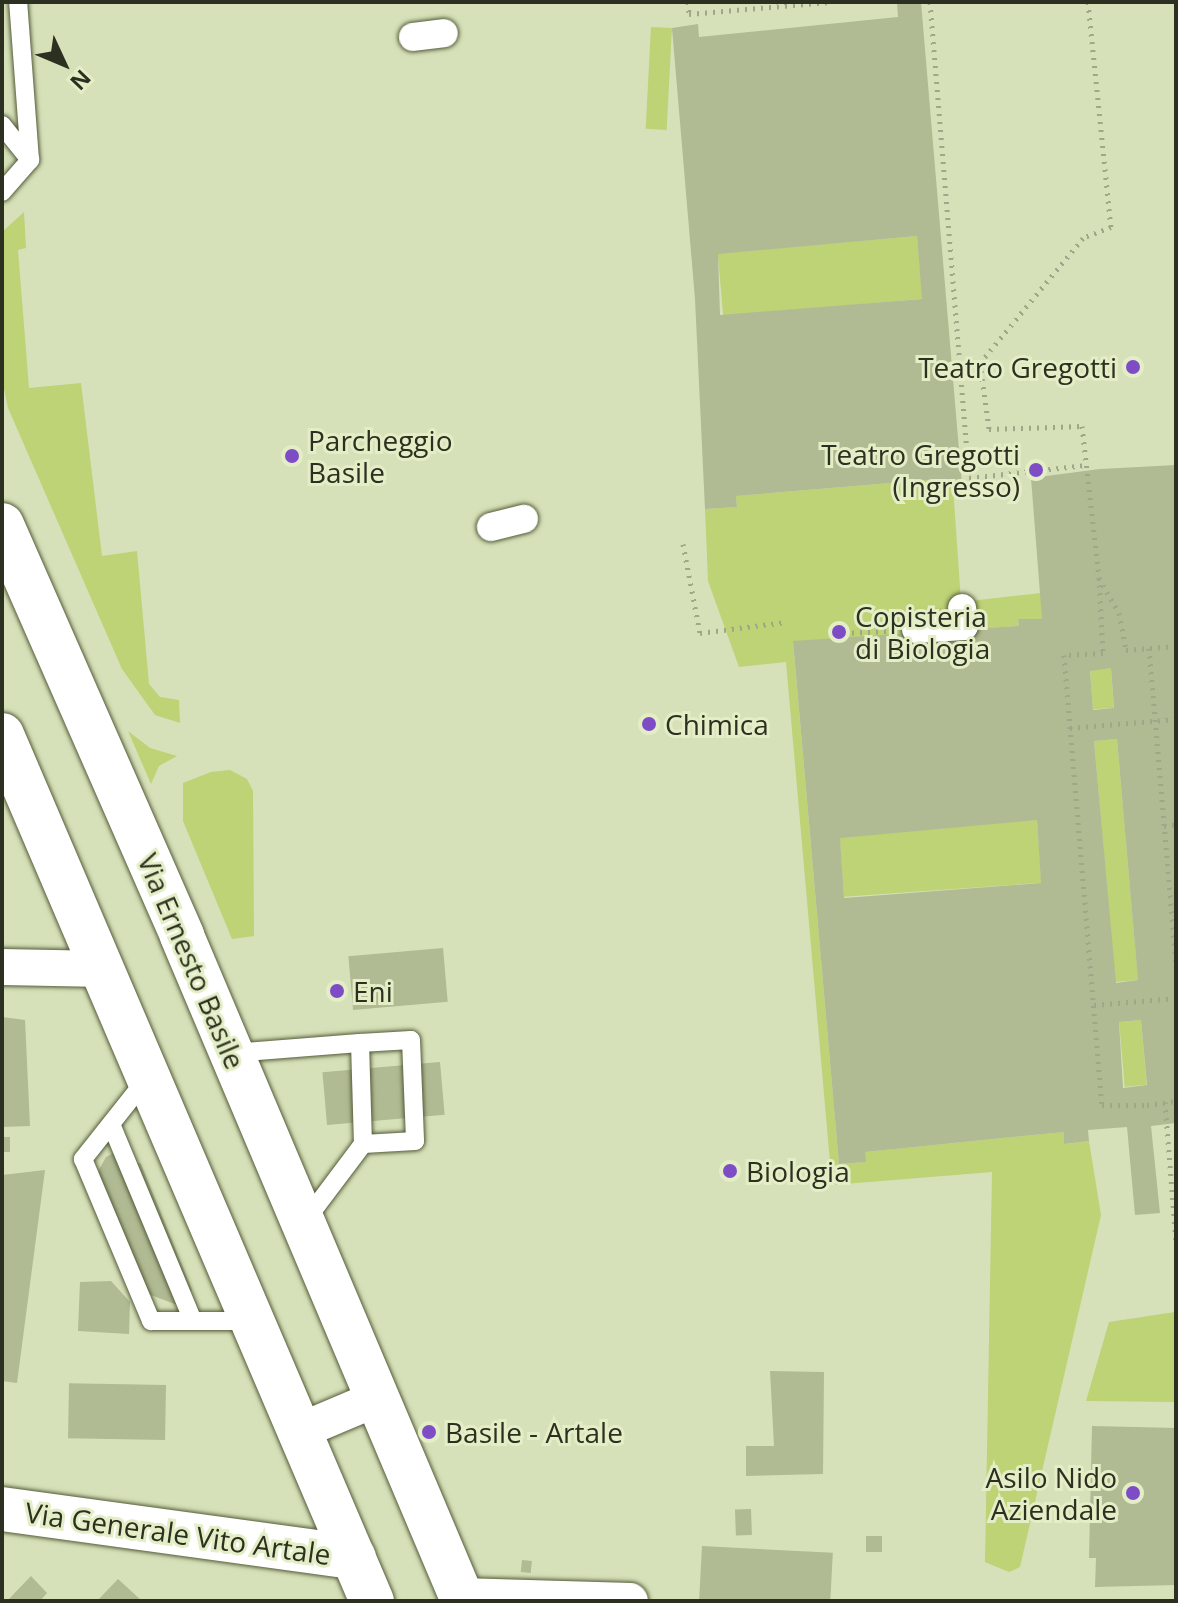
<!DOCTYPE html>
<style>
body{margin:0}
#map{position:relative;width:1178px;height:1603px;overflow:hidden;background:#d6e1b9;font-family:"Open Sans",sans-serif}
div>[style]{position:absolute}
.green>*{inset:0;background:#bed276;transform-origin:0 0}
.building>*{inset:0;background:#b0ba93;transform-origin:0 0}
.path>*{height:5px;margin-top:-2.5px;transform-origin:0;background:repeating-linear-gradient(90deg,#9ea787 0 2px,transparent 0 8px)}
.roads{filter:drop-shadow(0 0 2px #545c39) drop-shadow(0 0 2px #545c39)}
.service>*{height:18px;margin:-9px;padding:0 9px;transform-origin:9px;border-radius:9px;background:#fff}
.pedestrian>*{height:28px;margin:-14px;padding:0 14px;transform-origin:14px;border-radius:14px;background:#fff}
.minor>*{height:36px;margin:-18px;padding:0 18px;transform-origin:18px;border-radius:18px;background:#fff}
.tertiary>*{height:44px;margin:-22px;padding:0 22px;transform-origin:22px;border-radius:22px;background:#fff}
.secondary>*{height:44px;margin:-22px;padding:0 22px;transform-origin:22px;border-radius:22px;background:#fff}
.dots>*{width:22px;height:22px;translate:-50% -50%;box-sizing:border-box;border:4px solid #e3eec6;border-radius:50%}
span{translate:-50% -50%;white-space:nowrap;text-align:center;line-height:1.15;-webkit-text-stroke:6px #e3eec6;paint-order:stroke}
.poi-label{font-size:28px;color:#2c3020}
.right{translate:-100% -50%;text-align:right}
.left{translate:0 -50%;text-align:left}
.street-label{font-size:28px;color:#2c3020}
.frame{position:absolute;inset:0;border:4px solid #2c3020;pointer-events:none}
.north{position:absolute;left:24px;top:24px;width:80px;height:80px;-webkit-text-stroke:6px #e3eec6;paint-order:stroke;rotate:134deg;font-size:22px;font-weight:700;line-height:32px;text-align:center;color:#2c3020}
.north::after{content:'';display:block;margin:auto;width:28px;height:36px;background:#2c3020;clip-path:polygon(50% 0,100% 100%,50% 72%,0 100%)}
</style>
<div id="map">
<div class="green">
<i style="left:651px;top:27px;width:21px;height:102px;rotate:3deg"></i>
<i style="clip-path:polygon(24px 212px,26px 248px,18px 250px,29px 388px,81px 383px,102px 556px,137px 551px,149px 684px,160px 697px,179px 700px,180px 723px,155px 715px,122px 669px,8px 408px,2px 379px,2px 232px)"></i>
<i style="left:917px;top:236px;width:63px;height:200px;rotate:85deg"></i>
<i style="clip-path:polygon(938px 479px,940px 488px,953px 486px,961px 602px,1041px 593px,1042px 619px,1018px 619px,1019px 626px,793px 642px,839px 1164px,865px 1162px,865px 1152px,1064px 1132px,1065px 1144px,1089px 1141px,1101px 1215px,1020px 1567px,1009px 1572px,985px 1562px,992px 1172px,832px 1185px,786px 662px,739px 667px,708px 581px,705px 509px,737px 507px,736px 496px)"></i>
<i style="left:1111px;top:668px;width:40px;height:21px;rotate:86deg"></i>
<i style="clip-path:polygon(128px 731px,150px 748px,177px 756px,159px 766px,151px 784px)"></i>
<i style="left:1117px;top:739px;width:242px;height:23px;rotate:85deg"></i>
<i style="clip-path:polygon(230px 770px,247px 779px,253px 791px,254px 936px,232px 939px,183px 821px,183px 783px,211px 772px)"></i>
<i style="left:1037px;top:820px;width:63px;height:198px;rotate:86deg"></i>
<i style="left:1141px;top:1020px;width:65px;height:22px;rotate:85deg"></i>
<i style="clip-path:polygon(1175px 1312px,1176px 1402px,1086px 1401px,1109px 1322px)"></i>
</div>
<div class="building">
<i style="clip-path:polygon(evenodd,897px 2px,921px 2px,962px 485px,940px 488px,938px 479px,736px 496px,737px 507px,705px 509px,695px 299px,672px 28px,698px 24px,699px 37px,898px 17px,897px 2px,917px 236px,922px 299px,720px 315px,718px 254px,917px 236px)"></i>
<i style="clip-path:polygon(evenodd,1176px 465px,1176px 1123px,1151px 1126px,1160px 1213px,1135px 1215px,1127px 1127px,1088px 1130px,1089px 1141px,1064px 1144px,1064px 1132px,865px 1152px,866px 1162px,839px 1164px,793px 641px,1019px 626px,1018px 619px,1042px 619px,1031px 478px,1100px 469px,1176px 465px,1111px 668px,1114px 708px,1093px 710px,1090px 671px,1111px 668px,1176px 465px,1117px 739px,1138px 980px,1116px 983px,1094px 741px,1117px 739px,1176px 465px,1037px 820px,1041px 883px,844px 898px,840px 838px,1037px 820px,1176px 465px,1141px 1020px,1147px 1085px,1123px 1088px,1119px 1022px,1141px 1020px)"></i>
<i style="left:443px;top:948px;width:54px;height:95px;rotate:85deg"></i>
<i style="clip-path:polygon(2px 1017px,25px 1020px,30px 1126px,2px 1127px)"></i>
<i style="left:440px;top:1062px;width:53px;height:118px;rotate:85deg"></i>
<i style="left:10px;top:1137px;width:15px;height:8px;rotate:90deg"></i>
<i style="clip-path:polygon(114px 1153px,141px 1164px,192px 1290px,183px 1307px,132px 1288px,91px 1184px,106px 1157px)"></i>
<i style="clip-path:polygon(45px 1170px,17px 1383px,2px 1381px,2px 1175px)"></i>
<i style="clip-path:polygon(111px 1281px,130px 1302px,129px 1334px,78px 1331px,80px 1282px)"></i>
<i style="clip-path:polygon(770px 1371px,824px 1372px,823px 1474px,746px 1476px,746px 1446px,774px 1446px)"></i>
<i style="left:166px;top:1385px;width:55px;height:97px;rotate:91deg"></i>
<i style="clip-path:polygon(1092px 1426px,1176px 1428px,1176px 1585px,1095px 1587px,1096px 1558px,1089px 1558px)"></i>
<i style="left:751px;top:1509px;width:26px;height:16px;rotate:88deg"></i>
<i style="left:866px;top:1536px;width:16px;height:16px"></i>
<i style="left:702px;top:1546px;width:131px;height:55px;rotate:3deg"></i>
<i style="left:522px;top:1560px;width:10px;height:12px;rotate:6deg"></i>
<i style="clip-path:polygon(31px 1576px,47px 1593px,40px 1601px,7px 1601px)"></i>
<i style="clip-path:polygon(118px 1579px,142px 1601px,97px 1601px)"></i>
</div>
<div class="path">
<i style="left:688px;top:2px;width:12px;rotate:85deg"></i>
<i style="left:689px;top:14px;width:141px;rotate:-4.9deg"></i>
<i style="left:930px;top:2px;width:478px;rotate:85.3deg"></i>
<i style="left:969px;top:478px;width:118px;rotate:-6.3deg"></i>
<i style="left:1088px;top:2px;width:226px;rotate:84.2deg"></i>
<i style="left:1111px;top:227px;width:30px;rotate:159deg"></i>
<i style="left:1083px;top:238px;width:162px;rotate:129.5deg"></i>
<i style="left:980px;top:363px;width:67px;rotate:82.2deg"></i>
<i style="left:989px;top:429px;width:93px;rotate:-1.8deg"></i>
<i style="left:1082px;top:426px;width:152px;rotate:83.6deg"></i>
<i style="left:1099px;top:577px;width:76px;rotate:87deg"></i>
<i style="left:1103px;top:653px;width:39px;rotate:177deg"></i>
<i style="left:1064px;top:655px;width:452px;rotate:85.2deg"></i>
<i style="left:1102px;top:1105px;width:45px"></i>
<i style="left:1147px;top:1105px;width:29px;rotate:-8deg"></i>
<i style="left:683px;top:544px;width:91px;rotate:79.2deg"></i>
<i style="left:700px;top:633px;width:87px;rotate:-7.3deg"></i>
<i style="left:1099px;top:578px;width:40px;rotate:60.3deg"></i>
<i style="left:1119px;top:613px;width:38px;rotate:79deg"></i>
<i style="left:1126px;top:650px;width:50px;rotate:-4.6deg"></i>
<i style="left:844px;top:633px;width:43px;rotate:-2.7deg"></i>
<i style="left:1149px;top:648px;width:317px;rotate:85.1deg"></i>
<i style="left:1070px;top:728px;width:106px;rotate:-4.9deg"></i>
<i style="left:1164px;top:826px;width:12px;rotate:-9deg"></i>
<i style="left:1094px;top:1005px;width:82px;rotate:-4.9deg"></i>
<i style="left:1165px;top:1102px;width:141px;rotate:85.5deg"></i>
</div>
<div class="roads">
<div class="service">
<i style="left:2px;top:125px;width:45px;rotate:51.3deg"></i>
<i style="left:2px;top:192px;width:43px;rotate:-48.8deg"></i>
<i style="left:30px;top:160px;width:158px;rotate:-94.3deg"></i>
<i style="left:360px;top:1043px;width:51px;rotate:-3.4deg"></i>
<i style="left:411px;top:1040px;width:101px;rotate:87.7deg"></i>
<i style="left:415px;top:1141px;width:52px;rotate:176.7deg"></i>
<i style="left:232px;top:1053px;width:128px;rotate:-4.5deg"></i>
<i style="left:360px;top:1043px;width:101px;rotate:88.3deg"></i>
<i style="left:363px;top:1144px;width:95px;rotate:126.9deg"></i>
<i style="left:148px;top:1077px;width:105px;rotate:128.4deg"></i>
<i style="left:83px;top:1159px;width:176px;rotate:67.2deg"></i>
<i style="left:151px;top:1321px;width:99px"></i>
<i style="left:111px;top:1124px;width:213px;rotate:67.4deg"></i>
</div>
<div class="pedestrian">
<i style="left:413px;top:37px;width:31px;rotate:-7deg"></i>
<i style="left:491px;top:527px;width:34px;rotate:-14deg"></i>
<i style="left:916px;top:629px;width:48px;rotate:-3.6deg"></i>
<i style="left:964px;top:626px;width:18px;rotate:-96deg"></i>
</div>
<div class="minor">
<i style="left:2px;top:967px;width:103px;rotate:1.1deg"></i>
<i style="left:300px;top:1431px;width:85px;rotate:-22.9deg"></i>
<i style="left:461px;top:1596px;width:169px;rotate:1.7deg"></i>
</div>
<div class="tertiary">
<i style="left:2px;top:1509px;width:355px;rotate:7.8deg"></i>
</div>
<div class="secondary">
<i style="left:2px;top:525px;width:449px;rotate:66.3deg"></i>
<i style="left:182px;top:936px;width:722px;rotate:67.09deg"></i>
<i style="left:2px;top:735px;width:942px;rotate:66.87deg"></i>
</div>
</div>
<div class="dots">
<i style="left:1133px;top:367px;background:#7e4dc5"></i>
<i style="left:292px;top:456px;background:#7e4dc5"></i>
<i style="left:1036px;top:470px;background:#7e4dc5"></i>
<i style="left:839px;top:632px;background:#7e4dc5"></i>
<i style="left:649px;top:724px;background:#7e4dc5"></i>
<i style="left:337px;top:991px;background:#7e4dc5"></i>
<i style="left:730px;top:1171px;background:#7e4dc5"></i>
<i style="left:429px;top:1432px;background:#7e4dc5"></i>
<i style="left:1133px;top:1493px;background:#7e4dc5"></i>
</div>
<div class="poi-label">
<span class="right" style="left:1117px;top:367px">Teatro Gregotti</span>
<span class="left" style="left:308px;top:456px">Parcheggio<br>Basile</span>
<span class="right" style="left:1020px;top:470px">Teatro Gregotti<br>(Ingresso)</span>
<span class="left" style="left:855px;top:632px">Copisteria<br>di Biologia</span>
<span class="left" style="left:665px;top:724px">Chimica</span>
<span class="left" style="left:353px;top:991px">Eni</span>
<span class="left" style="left:746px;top:1171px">Biologia</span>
<span class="left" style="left:445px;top:1432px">Basile - Artale</span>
<span class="right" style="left:1117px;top:1493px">Asilo Nido<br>Aziendale</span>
</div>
<div class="street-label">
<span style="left:192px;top:961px;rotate:67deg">Via Ernesto Basile</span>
<span style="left:178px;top:1533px;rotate:8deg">Via Generale Vito Artale</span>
</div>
<div class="frame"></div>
<div class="north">N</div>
</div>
